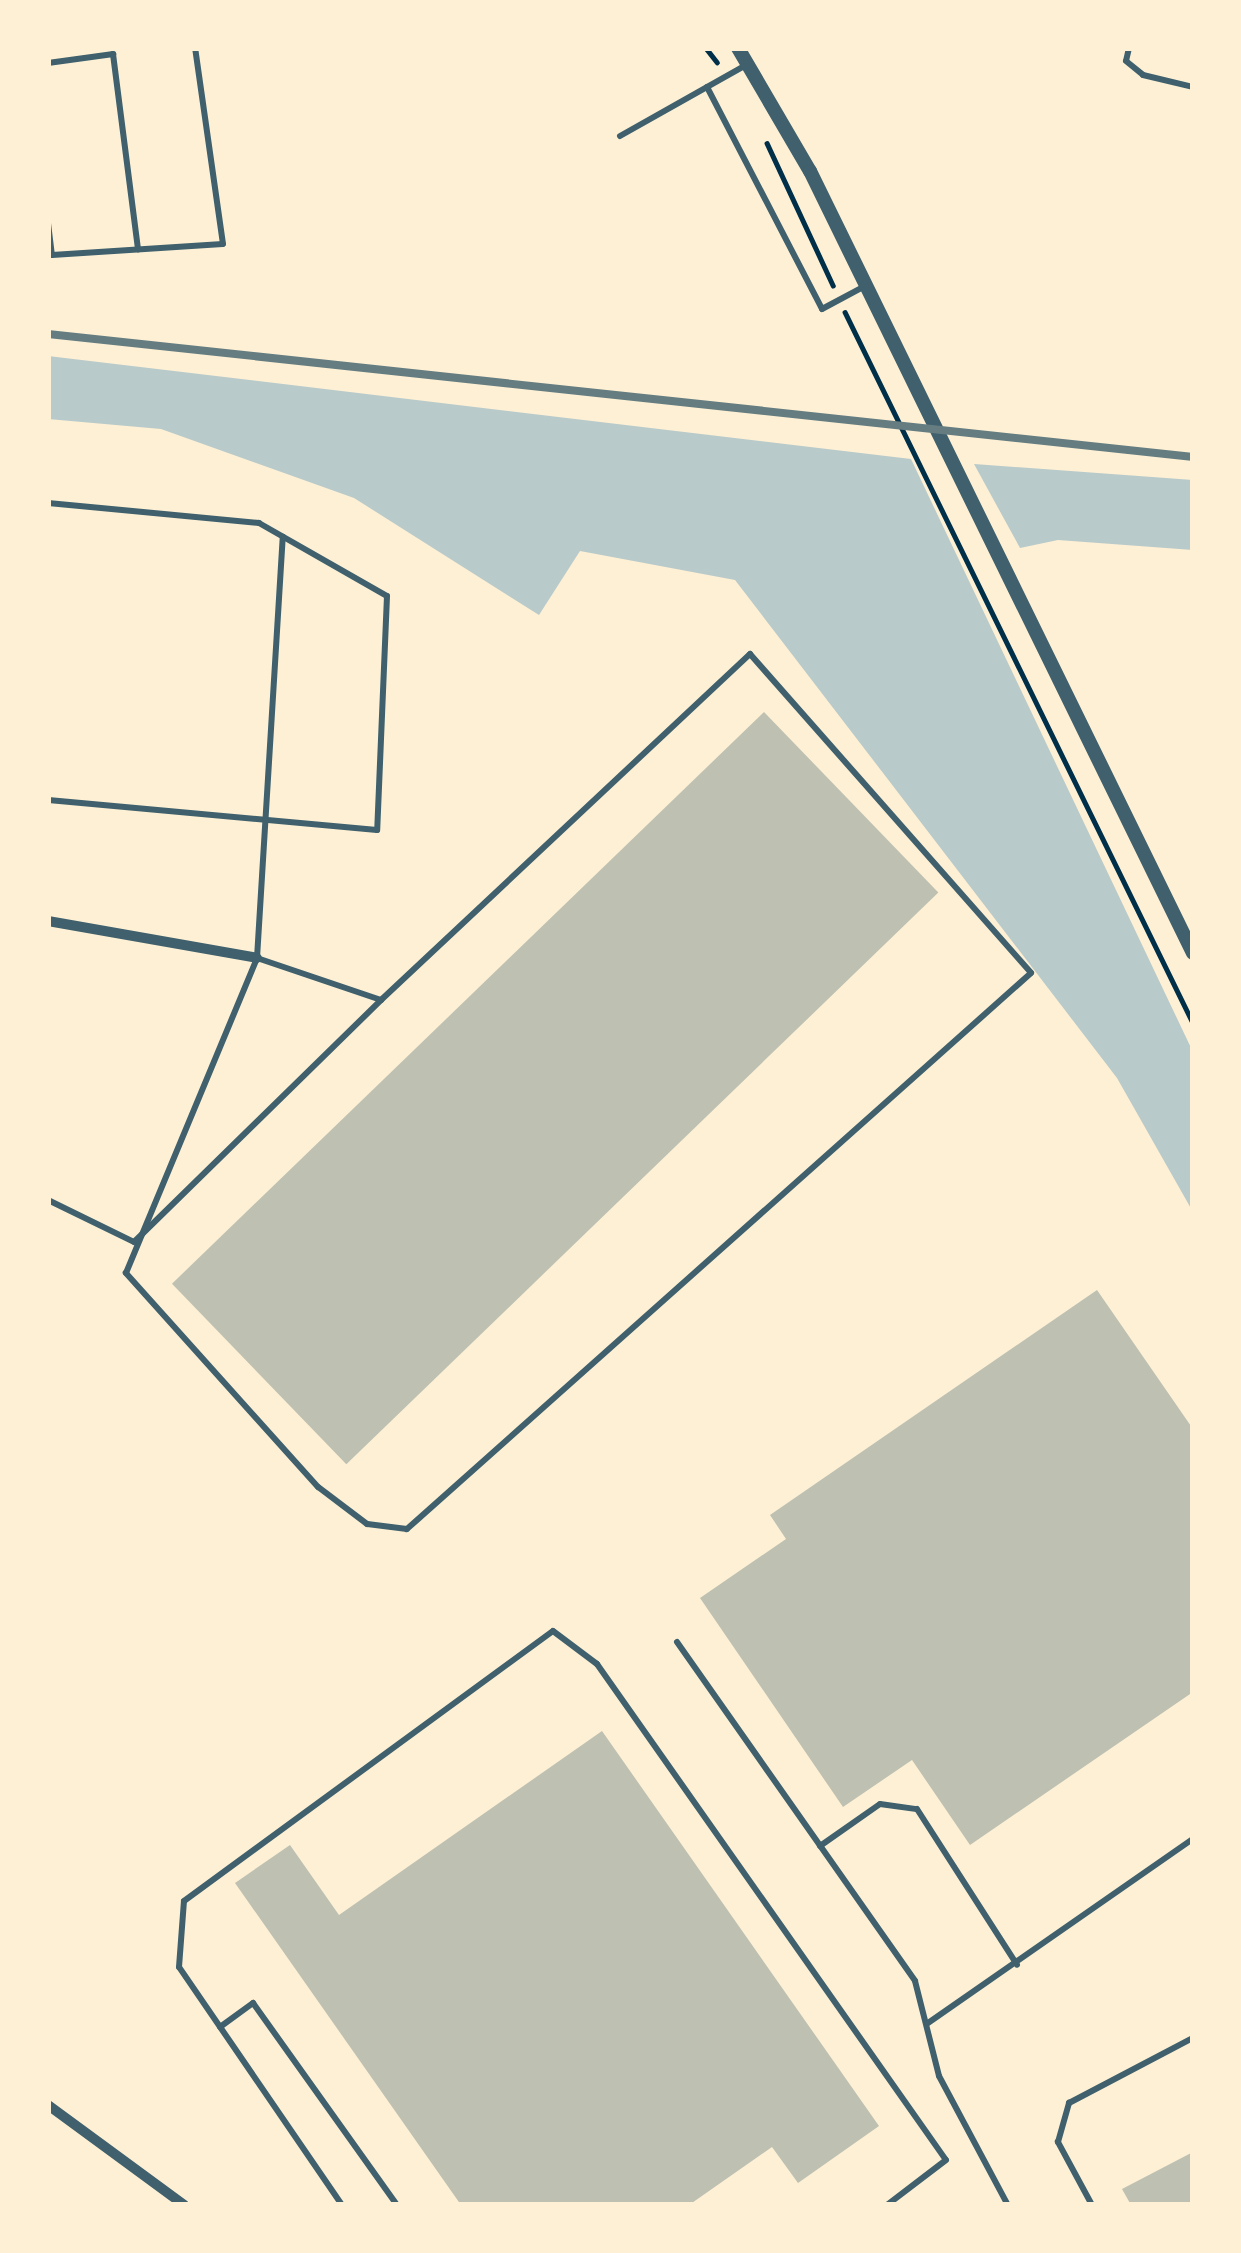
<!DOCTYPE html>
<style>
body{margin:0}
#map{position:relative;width:1241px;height:2253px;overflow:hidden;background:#fdf0d5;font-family:"Golos Text",sans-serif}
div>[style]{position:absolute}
.green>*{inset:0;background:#b9caca}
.building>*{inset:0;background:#bec0b2;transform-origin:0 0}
.path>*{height:4.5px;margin:-2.25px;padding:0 2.25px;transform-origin:2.25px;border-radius:2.25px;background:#003049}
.service>*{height:6px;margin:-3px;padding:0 3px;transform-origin:3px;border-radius:3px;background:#3f606c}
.minor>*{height:10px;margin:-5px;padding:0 5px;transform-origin:5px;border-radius:5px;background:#3f606c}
.tertiary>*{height:14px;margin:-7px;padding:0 7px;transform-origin:7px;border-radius:7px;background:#3f606c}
.rail>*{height:8px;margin:-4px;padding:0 4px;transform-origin:4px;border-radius:4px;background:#657d81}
span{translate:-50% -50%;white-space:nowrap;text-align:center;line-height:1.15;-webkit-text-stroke:9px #fdf0d5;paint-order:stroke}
.frame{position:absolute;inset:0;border:51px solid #fdf0d5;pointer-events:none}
</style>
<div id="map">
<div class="green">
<i style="clip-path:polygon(48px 356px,911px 459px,1193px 1052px,1193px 1212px,1117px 1078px,735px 580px,580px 551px,539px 615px,354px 498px,161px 429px,48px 419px)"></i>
<i style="clip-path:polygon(974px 464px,1193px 480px,1193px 550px,1058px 540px,1020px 548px)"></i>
</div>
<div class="building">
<i style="left:764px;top:712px;width:251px;height:823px;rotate:46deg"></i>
<i style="clip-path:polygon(1097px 1290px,1193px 1429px,1193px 1692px,970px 1845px,912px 1760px,843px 1807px,700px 1598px,786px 1539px,770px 1515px)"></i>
<i style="clip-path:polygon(602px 1731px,879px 2126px,798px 2183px,772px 2147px,689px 2205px,461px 2205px,235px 1883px,290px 1845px,339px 1915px)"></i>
<i style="clip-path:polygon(1193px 2152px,1193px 2205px,1131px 2205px,1122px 2189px)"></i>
</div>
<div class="path">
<i style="left:706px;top:48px;width:18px;rotate:52deg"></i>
<i style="left:767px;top:143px;width:157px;rotate:65.1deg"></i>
<i style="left:845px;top:312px;width:792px;rotate:63.92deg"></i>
</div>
<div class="service">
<i style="left:1129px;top:48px;width:13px;rotate:103deg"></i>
<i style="left:1126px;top:61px;width:22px;rotate:39deg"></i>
<i style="left:1143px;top:75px;width:51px;rotate:13.5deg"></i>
<i style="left:48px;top:63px;width:66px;rotate:-7.9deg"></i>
<i style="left:113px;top:54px;width:197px;rotate:82.7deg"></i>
<i style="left:707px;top:87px;width:250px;rotate:62.6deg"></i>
<i style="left:822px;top:309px;width:47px;rotate:-28.2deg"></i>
<i style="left:620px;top:136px;width:145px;rotate:-29.4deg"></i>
<i style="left:48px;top:223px;width:32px;rotate:83deg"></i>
<i style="left:52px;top:255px;width:171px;rotate:-3.7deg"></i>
<i style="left:223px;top:244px;width:198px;rotate:-98.1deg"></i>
<i style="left:48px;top:503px;width:212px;rotate:5.4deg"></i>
<i style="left:259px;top:523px;width:147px;rotate:29.7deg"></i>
<i style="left:387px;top:596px;width:234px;rotate:92.4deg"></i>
<i style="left:377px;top:830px;width:330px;rotate:-174.8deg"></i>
<i style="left:257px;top:958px;width:131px;rotate:18.7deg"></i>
<i style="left:381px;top:1000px;width:506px;rotate:-43.16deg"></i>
<i style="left:750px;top:654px;width:425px;rotate:48.6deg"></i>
<i style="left:1031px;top:973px;width:836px;rotate:138.3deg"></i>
<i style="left:407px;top:1529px;width:40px;rotate:-172.9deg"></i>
<i style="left:367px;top:1524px;width:61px;rotate:-142.9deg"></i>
<i style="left:318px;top:1487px;width:288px;rotate:-131.9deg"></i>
<i style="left:126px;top:1273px;width:341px;rotate:-67.4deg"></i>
<i style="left:257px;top:958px;width:422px;rotate:-86.5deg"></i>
<i style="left:48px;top:1200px;width:96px;rotate:26deg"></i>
<i style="left:134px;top:1242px;width:346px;rotate:-44.4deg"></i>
<i style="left:677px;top:1642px;width:414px;rotate:54.9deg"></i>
<i style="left:915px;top:1981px;width:98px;rotate:75.8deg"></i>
<i style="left:939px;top:2076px;width:146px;rotate:61.9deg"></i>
<i style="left:820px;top:1846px;width:73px;rotate:-35deg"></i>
<i style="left:880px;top:1804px;width:37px;rotate:8deg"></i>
<i style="left:917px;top:1809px;width:185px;rotate:57.3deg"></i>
<i style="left:928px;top:2023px;width:323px;rotate:-34.8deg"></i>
<i style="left:220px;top:2027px;width:41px;rotate:-36deg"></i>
<i style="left:253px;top:2003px;width:248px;rotate:54.5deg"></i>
<i style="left:342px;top:2205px;width:288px;rotate:-124.4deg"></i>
<i style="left:179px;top:1967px;width:66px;rotate:-85.7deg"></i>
<i style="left:184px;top:1901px;width:457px;rotate:-36.2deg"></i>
<i style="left:553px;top:1631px;width:55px;rotate:36.9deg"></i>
<i style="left:597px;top:1664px;width:606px;rotate:54.87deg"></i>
<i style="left:946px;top:2160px;width:74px;rotate:142.7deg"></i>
<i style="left:1092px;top:2205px;width:72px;rotate:-118.4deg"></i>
<i style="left:1058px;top:2142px;width:41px;rotate:-74.2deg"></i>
<i style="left:1069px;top:2103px;width:140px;rotate:-27.7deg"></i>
</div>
<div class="minor">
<i style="left:48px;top:921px;width:212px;rotate:10deg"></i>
<i style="left:48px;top:2105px;width:169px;rotate:36.3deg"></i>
</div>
<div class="tertiary">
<i style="left:738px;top:48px;width:143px;rotate:59.7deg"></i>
<i style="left:810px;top:171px;width:871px;rotate:63.91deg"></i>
</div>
<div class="rail">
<i style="left:48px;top:334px;width:1152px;rotate:6.13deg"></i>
</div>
<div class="frame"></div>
</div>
